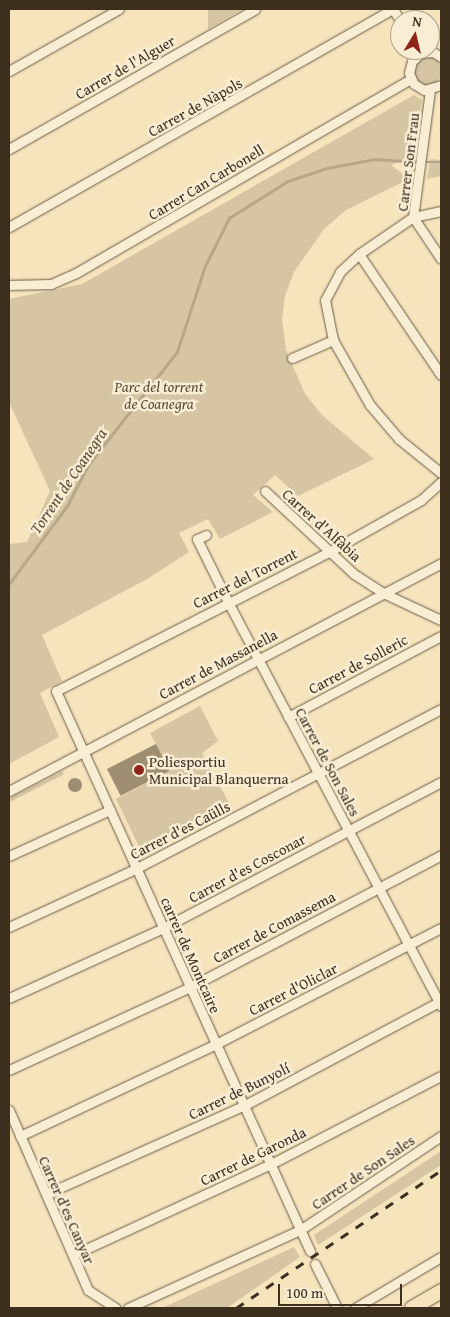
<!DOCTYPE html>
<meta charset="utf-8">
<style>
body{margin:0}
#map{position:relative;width:450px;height:1317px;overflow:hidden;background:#f6e4bd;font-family:"Gentium Book Plus",serif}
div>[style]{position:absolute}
.green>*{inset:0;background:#d6c5a2;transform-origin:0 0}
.round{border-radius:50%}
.stream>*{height:2.5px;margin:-1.25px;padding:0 1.25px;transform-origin:1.25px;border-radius:1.25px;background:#b7a687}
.building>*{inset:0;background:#9d8d71;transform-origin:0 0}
.roads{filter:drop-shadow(0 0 1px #6a5c46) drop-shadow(0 0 1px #6a5c46)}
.minor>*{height:9px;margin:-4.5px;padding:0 4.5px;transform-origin:4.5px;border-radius:4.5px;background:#f9edd4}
.primary>*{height:14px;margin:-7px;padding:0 7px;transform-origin:7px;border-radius:7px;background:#f6e4bd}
.rail>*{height:2.5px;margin-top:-1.25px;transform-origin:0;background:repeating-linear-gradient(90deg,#3c2f1e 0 9px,transparent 0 18px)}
.dots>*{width:14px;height:14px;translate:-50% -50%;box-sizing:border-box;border:2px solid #f9edd4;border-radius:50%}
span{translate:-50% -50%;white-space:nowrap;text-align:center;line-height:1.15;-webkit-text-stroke:5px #f9edd4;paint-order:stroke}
.street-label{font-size:15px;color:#3c2f1e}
.park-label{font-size:15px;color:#5b4d38;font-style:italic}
.poi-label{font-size:15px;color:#3c2f1e}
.left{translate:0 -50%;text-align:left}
.water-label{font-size:16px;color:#5b4d38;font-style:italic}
.frame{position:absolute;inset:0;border:10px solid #3c2f1e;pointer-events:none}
.north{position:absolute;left:390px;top:10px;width:50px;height:50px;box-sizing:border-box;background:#f9edd4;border:1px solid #ada18b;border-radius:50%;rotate:9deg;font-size:14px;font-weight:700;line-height:20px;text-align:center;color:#3c2f1e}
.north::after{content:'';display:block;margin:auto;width:18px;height:22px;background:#8f2418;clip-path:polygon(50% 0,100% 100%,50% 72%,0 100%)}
.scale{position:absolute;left:278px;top:1284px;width:124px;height:22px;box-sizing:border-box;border:2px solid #3c2f1e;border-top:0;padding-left:6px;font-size:15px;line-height:18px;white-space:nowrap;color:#3c2f1e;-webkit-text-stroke:4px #f9edd4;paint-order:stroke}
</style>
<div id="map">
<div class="green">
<i style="clip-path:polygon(208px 9px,243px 9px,208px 29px)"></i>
<i class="round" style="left:414px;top:57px;width:28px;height:28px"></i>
<i style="clip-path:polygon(414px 95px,422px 100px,413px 155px,391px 165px,409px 179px,346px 210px,324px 229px,294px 272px,285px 296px,282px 319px,286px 350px,305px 394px,322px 415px,374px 459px,298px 496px,275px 475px,253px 495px,273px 512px,220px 539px,208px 519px,179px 533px,189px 552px,149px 578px,42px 635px,62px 681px,40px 693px,59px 737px,9px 764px,9px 544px,27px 542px,50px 491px,9px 402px,9px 299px,82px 284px)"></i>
<i style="clip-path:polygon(430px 159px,441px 160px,441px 176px,427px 179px)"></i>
<i style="clip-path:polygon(200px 706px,218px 741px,202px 753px,229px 803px,154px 843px,157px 850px,144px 857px,116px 799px,170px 771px,150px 733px)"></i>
<i style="left:62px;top:771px;width:4px;height:60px;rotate:63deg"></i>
<i style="clip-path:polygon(441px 1151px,441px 1165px,318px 1245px,314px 1235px)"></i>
<i style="clip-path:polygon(294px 1247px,300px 1257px,227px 1308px,162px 1308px)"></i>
</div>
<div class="stream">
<i style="left:423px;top:162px;width:18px"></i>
<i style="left:9px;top:584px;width:97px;rotate:-53.4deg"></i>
<i style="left:67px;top:506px;width:46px;rotate:-62.9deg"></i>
<i style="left:88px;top:465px;width:144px;rotate:-51.8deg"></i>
<i style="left:177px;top:352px;width:90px;rotate:-72deg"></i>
<i style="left:205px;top:266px;width:54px;rotate:-63.4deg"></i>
<i style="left:229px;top:218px;width:70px;rotate:-32.1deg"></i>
<i style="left:288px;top:181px;width:41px;rotate:-18.4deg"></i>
<i style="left:327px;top:168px;width:49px;rotate:-10.6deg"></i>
<i style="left:375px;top:159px;width:42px;rotate:4.1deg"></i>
</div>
<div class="building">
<i style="left:156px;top:744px;width:30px;height:55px;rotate:63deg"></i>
<i class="round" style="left:68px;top:778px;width:14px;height:14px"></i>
</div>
<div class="roads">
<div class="minor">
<i style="left:393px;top:9px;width:13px;rotate:58deg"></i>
<i style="left:441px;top:57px;width:9px;rotate:-148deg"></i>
<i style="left:433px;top:52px;width:12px;rotate:175deg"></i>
<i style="left:421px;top:53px;width:12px;rotate:138deg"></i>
<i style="left:412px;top:61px;width:12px;rotate:104deg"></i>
<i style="left:409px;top:73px;width:12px;rotate:66deg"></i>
<i style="left:414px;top:84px;width:12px;rotate:31deg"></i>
<i style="left:424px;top:90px;width:18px;rotate:-16deg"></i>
<i style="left:9px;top:71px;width:126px;rotate:-29.4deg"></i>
<i style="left:430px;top:90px;width:128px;rotate:97.6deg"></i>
<i style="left:413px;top:217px;width:50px;rotate:56.3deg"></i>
<i style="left:9px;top:149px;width:283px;rotate:-29.6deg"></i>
<i style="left:441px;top:211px;width:29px;rotate:168deg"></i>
<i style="left:413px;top:217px;width:65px;rotate:145.6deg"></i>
<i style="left:359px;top:254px;width:26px;rotate:137deg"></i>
<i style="left:340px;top:272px;width:32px;rotate:118deg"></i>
<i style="left:325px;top:300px;width:41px;rotate:78.7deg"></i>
<i style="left:333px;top:340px;width:75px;rotate:60.4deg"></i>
<i style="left:370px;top:405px;width:45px;rotate:49.5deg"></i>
<i style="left:399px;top:439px;width:54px;rotate:39deg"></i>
<i style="left:9px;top:227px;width:442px;rotate:-29.6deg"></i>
<i style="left:359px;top:254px;width:146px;rotate:55.9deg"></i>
<i style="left:9px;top:285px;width:42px;rotate:-1.4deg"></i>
<i style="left:51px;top:284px;width:27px;rotate:-24deg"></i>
<i style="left:76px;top:273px;width:387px;rotate:-30.1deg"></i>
<i style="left:292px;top:358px;width:45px;rotate:-23.7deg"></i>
<i style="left:265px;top:491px;width:122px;rotate:43deg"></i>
<i style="left:354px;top:574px;width:35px;rotate:33deg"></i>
<i style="left:383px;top:593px;width:64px;rotate:25deg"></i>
<i style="left:206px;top:535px;width:10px;rotate:156deg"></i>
<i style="left:197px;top:539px;width:70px;rotate:63.8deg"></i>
<i style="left:228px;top:602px;width:457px;rotate:62.2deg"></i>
<i style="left:288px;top:717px;width:173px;rotate:-27.9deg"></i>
<i style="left:9px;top:791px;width:488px;rotate:-27.8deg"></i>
<i style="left:9px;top:856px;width:111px;rotate:-24.5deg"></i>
<i style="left:9px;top:927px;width:141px;rotate:-24.7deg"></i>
<i style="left:137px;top:868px;width:343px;rotate:-27.6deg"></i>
<i style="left:9px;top:998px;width:169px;rotate:-24.4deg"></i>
<i style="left:163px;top:928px;width:314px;rotate:-27.7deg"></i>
<i style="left:9px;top:1070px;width:199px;rotate:-24.6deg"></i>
<i style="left:190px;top:987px;width:284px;rotate:-27.7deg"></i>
<i style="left:9px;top:1110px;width:197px;rotate:66.3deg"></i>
<i style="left:88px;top:1290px;width:33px;rotate:33deg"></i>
<i style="left:20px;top:1136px;width:217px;rotate:-25.1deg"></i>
<i style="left:216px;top:1044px;width:253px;rotate:-27.3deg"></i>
<i style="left:46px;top:1194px;width:218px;rotate:-24.1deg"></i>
<i style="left:245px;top:1105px;width:220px;rotate:-28deg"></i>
<i style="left:310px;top:1251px;width:615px;rotate:-114.4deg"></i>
<i style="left:56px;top:691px;width:304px;rotate:-27deg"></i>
<i style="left:327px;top:553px;width:108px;rotate:-29.4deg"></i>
<i style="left:421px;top:500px;width:27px;rotate:-42deg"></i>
<i style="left:73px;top:1255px;width:218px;rotate:-24.7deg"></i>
<i style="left:271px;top:1164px;width:191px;rotate:-27.4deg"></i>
<i style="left:315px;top:1264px;width:49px;rotate:63.4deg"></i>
<i style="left:128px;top:1308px;width:189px;rotate:-24.4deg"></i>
<i style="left:300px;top:1230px;width:169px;rotate:-33.7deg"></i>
<i style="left:355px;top:1308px;width:100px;rotate:-30.7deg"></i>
</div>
<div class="primary">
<i style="left:412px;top:1308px;width:34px;rotate:-30deg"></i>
</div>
</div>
<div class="rail">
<i style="left:236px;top:1308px;width:247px;rotate:-33.9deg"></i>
</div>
<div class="dots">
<i style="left:139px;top:770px;background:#8f2418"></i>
</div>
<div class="street-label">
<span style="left:125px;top:67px;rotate:-30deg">Carrer de l'Alguer</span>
<span style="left:195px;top:107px;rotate:-29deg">Carrer de Nàpols</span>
<span style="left:408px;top:162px;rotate:-83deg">Carrer Son Frau</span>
<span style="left:206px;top:182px;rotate:-31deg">Carrer Can Carbonell</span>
<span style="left:322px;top:525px;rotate:42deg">Carrer d'Alfàbia</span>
<span style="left:245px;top:578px;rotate:-27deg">Carrer del Torrent</span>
<span style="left:218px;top:664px;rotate:-28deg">Carrer de Massanella</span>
<span style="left:358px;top:664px;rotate:-28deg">Carrer de Solleric</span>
<span style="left:328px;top:762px;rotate:62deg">Carrer de Son Sales</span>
<span style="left:180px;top:830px;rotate:-27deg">Carrer d'es Caülls</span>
<span style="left:247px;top:868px;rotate:-28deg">Carrer d'es Cosconar</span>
<span style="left:274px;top:927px;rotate:-28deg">Carrer de Comassema</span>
<span style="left:191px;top:955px;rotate:66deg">carrer de Montcaire</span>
<span style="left:293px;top:989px;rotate:-27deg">Carrer d'Oliclar</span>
<span style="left:239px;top:1091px;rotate:-26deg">Carrer de Bunyolí</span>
<span style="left:253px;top:1156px;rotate:-26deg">Carrer de Garonda</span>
<span style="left:363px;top:1172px;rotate:-34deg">Carrer de Son Sales</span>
<span style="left:67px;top:1210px;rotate:66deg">Carrer d'es Canyar</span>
</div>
<div class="park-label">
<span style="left:159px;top:395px">Parc del torrent<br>de Coanegra</span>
</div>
<div class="poi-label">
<span class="left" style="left:149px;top:770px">Poliesportiu<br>Municipal Blanquerna</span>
</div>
<div class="water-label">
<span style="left:68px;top:481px;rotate:-56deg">Torrent de Coanegra</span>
</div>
<div class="frame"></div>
<div class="north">N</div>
<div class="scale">100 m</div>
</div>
